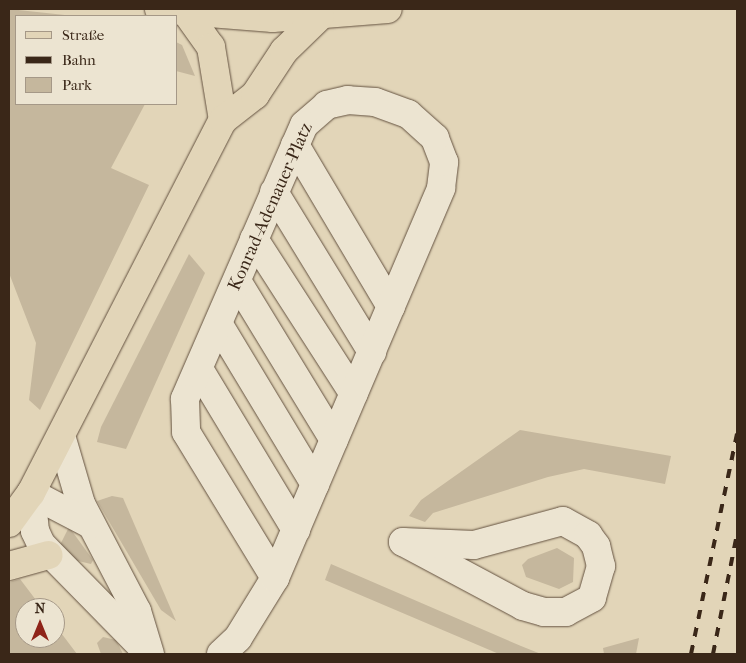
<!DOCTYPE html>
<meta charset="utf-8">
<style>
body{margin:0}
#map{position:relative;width:746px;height:663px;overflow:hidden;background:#e2d5b8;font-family:"IM FELL French Canon",serif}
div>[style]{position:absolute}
.green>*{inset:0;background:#c5b79d}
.roads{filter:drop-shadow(0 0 1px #645240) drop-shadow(0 0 1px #645240)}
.minor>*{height:28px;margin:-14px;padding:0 14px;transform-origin:14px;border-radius:14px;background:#ece4d1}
.major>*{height:28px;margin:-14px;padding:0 14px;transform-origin:14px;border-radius:14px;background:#e2d5b8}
.highway>*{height:28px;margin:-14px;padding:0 14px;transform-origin:14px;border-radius:14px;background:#e2d5b8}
.rail>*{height:4px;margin-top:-2px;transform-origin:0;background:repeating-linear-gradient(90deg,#3a2718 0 9px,transparent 0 18px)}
span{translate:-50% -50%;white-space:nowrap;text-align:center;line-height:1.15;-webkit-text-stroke:5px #ece4d1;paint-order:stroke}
.street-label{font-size:18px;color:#3a2718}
.frame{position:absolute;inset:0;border:10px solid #3a2718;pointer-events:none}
.legend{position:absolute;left:15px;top:15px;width:162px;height:90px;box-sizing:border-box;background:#ece4d1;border:1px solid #a59887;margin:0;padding:6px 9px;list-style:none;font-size:15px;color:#3a2718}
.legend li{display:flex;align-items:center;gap:10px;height:25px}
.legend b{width:25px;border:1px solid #a59887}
.north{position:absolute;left:15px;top:598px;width:50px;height:50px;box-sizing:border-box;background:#ece4d1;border:1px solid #a59887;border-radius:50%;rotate:0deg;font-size:14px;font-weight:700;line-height:20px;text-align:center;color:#3a2718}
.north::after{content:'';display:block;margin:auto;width:18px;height:22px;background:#8f2418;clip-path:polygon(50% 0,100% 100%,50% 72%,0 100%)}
</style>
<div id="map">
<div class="green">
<i style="clip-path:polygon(9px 9px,74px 16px,16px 16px,16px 104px,145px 104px,111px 168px,149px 185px,40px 410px,29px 400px,36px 343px,9px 273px)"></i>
<i style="clip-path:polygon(176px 42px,182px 45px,195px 76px,176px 71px)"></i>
<i style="clip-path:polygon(189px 254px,205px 273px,126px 449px,97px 442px,101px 427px)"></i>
<i style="clip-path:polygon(520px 430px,671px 456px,665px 484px,584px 469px,548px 477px,433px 513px,425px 522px,409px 516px,421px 500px)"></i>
<i style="clip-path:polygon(112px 496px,123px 498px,176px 621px,161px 610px,97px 501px)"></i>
<i style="clip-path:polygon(69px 527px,93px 560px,91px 564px,74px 560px,60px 545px)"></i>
<i style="clip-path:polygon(557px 548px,574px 558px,573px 582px,559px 589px,526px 577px,522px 565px,528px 559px)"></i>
<i style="clip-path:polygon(331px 564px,521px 646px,541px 654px,499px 654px,325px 580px)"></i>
<i style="clip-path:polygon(20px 579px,42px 608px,25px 608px,25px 638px,55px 638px,55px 625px,77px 654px,9px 654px,9px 582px)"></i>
<i style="clip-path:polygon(103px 637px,116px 640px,123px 654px,101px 654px,97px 643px)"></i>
<i style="clip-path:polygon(639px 638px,636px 654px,604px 654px,603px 648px)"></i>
</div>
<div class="roads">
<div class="minor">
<i style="left:295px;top:145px;width:188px;rotate:59.3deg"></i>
<i style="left:274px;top:192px;width:188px;rotate:58.5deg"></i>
<i style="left:254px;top:239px;width:184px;rotate:57.2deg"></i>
<i style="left:237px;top:281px;width:186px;rotate:58.6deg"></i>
<i style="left:219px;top:325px;width:186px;rotate:58.9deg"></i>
<i style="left:199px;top:369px;width:188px;rotate:58.9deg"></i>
<i style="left:62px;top:439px;width:68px;rotate:73.7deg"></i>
<i style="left:81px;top:504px;width:121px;rotate:62.4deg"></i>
<i style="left:137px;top:611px;width:45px;rotate:73.2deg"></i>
<i style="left:31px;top:493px;width:38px;rotate:84deg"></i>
<i style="left:35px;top:531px;width:14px;rotate:65deg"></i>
<i style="left:41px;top:544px;width:154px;rotate:45.5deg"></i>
<i style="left:31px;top:493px;width:67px;rotate:27.7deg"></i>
<i style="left:563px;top:521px;width:29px;rotate:29deg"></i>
<i style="left:588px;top:535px;width:14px;rotate:54deg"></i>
<i style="left:596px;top:546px;width:21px;rotate:76deg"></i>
<i style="left:601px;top:566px;width:33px;rotate:106deg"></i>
<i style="left:592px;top:598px;width:30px;rotate:152deg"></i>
<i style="left:566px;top:612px;width:22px;rotate:180deg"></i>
<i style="left:544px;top:612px;width:22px;rotate:-164deg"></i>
<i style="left:523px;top:606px;width:136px;rotate:-151.9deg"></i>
<i style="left:403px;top:542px;width:71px;rotate:2.4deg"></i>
<i style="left:474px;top:545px;width:92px;rotate:-15.1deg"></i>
<i style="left:221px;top:654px;width:23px;rotate:-43deg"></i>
<i style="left:238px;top:638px;width:70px;rotate:-58.3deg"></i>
<i style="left:275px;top:578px;width:424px;rotate:-66.9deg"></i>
<i style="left:441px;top:188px;width:26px;rotate:-83deg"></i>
<i style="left:444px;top:162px;width:26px;rotate:-111deg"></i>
<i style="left:435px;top:138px;width:36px;rotate:-138deg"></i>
<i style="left:408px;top:114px;width:35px;rotate:-160deg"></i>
<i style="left:375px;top:102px;width:27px;rotate:-176deg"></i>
<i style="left:348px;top:100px;width:22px;rotate:167deg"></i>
<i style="left:327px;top:105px;width:30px;rotate:139deg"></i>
<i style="left:304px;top:125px;width:299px;rotate:113.5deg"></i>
<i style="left:185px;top:399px;width:33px;rotate:88deg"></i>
<i style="left:186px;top:432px;width:171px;rotate:58.6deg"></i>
</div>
<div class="major">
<i style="left:159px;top:9px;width:114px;rotate:4.5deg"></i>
<i style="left:273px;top:18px;width:115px;rotate:-4.5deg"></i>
<i style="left:186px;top:12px;width:43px;rotate:54.5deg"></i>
<i style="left:211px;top:47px;width:74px;rotate:80.7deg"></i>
<i style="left:31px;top:493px;width:420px;rotate:-62.8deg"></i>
<i style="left:223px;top:120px;width:41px;rotate:-38deg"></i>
<i style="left:255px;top:95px;width:53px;rotate:-56.6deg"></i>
<i style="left:284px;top:51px;width:50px;rotate:-44.2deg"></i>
</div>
<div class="highway">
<i style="left:9px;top:523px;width:37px;rotate:-54deg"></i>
<i style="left:9px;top:566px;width:41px;rotate:-15.4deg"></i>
</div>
</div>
<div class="rail">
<i style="left:691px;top:654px;width:225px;rotate:-78.2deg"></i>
<i style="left:713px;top:654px;width:122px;rotate:-78.7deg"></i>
</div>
<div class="street-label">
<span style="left:271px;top:207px;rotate:-66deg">Konrad-Adenauer-Platz</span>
</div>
<div class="frame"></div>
<ul class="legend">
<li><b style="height:6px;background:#e2d5b8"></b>Straße</li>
<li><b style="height:6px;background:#3a2718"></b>Bahn</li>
<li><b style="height:14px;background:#c5b79d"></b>Park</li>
</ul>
<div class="north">N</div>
</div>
